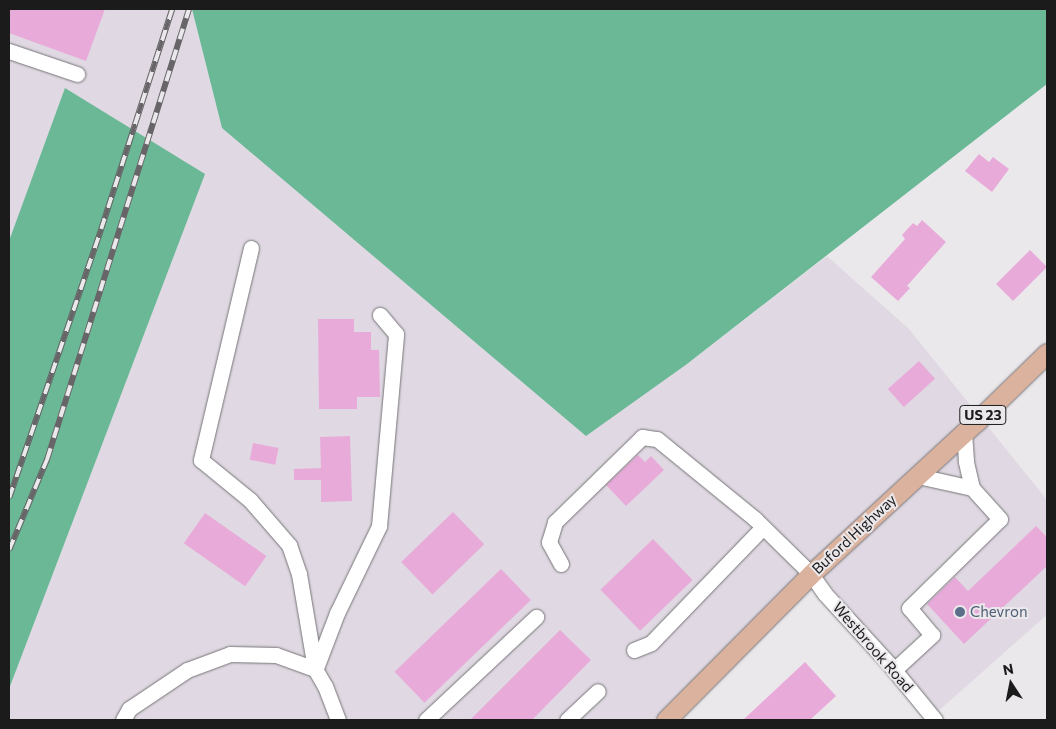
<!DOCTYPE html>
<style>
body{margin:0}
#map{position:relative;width:1056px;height:729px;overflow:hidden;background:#ebe8ec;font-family:Commissioner,sans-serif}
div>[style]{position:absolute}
.built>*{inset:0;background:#e0d9e3}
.forest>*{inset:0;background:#6bb897}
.building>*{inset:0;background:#e8abd9;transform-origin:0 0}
.roads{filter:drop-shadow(0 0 1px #767477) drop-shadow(0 0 1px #767477)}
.minor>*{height:15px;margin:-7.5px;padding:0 7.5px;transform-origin:7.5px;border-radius:7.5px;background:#fff}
.major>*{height:19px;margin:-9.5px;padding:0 9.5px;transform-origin:9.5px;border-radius:9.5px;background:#dbb29d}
.rail>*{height:5.5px;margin-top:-2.75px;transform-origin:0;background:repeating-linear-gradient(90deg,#ebe8ec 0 11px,#676567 0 22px);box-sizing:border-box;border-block:1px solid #676567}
.dots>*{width:14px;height:14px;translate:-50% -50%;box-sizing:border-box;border:2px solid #ebe8ec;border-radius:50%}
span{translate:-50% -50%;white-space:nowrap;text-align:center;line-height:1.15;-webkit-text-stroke:4px #ebe8ec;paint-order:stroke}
.shield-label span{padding:1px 4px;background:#ebe8ec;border:1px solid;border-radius:4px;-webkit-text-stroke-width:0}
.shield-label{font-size:14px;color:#1c1b1c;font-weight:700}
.street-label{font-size:15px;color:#1c1b1c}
.service-label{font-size:15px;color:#4e5e75}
.left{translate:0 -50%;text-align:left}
.frame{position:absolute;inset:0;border:10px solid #1c1b1c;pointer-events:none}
.north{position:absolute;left:986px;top:659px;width:50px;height:50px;-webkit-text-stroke:4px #ebe8ec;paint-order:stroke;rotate:349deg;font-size:14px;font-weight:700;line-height:20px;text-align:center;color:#1c1b1c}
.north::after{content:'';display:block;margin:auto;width:18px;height:22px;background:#1c1b1c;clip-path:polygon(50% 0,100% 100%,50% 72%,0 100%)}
</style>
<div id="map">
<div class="built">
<i style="clip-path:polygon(9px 9px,192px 9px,222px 128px,687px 364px,827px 256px,909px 329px,1047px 500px,1047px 615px,936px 713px,812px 564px,658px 720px,9px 720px,9px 689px,204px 174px,9px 241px)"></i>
</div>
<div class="forest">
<i style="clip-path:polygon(192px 9px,1047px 9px,1047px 84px,687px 364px,586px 436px,222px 128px)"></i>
<i style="clip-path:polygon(65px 88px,205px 174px,9px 689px,9px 241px)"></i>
</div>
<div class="building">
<i style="clip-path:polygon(9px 9px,105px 9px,86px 61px,9px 33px)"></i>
<i style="clip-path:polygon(979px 154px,989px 162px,993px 157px,1009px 169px,992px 192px,965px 171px)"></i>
<i style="clip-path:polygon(922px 220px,946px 242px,907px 286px,910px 288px,898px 301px,871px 277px,905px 239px,902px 235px,913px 223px,917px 226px)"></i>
<i style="left:1030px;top:250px;width:24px;height:48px;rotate:45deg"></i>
<i style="clip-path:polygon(318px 319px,354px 319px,354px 332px,371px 332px,371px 350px,379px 350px,380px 397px,357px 397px,357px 409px,319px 409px)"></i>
<i style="left:919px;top:361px;width:24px;height:42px;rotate:48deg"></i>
<i style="clip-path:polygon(350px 436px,352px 501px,321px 502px,321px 480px,294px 480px,294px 469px,321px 468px,320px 437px)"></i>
<i style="left:253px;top:443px;width:26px;height:17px;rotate:11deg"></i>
<i style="clip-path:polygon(638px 455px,645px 462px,651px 456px,664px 470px,626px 506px,606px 485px)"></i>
<i style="left:453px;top:512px;width:45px;height:72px;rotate:46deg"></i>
<i style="left:205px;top:513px;width:75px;height:37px;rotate:35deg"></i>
<i style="clip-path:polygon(1036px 526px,1047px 537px,1047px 566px,964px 644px,927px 604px,955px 577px,968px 591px)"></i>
<i style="left:653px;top:539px;width:57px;height:73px;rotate:46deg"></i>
<i style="left:501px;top:569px;width:43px;height:148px;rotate:46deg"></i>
<i style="clip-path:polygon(560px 630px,591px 660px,532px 720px,470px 720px)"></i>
<i style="clip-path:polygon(805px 662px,836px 696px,810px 720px,743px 720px)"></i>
</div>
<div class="roads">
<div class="minor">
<i style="left:9px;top:51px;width:72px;rotate:18.7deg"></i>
<i style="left:251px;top:248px;width:218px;rotate:103.3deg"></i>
<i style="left:201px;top:460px;width:63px;rotate:39.2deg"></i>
<i style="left:250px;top:500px;width:60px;rotate:49.1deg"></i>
<i style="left:289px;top:545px;width:31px;rotate:71deg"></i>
<i style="left:299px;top:574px;width:96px;rotate:80.4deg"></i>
<i style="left:315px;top:669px;width:20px;rotate:60deg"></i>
<i style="left:325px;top:686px;width:36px;rotate:69deg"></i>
<i style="left:918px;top:476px;width:55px;rotate:12.5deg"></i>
<i style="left:561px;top:564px;width:25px;rotate:-119deg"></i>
<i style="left:549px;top:542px;width:21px;rotate:-73deg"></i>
<i style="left:555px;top:522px;width:122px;rotate:-44.3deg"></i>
<i style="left:642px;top:437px;width:15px;rotate:8deg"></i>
<i style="left:657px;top:439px;width:127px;rotate:39.2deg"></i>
<i style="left:755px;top:519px;width:78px;rotate:44.5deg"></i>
<i style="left:811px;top:574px;width:24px;rotate:55deg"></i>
<i style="left:825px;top:594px;width:96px;rotate:47.5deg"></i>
<i style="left:890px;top:665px;width:71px;rotate:50.7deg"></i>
<i style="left:634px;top:650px;width:18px;rotate:-22deg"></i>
<i style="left:651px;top:643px;width:161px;rotate:-46deg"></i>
<i style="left:316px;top:668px;width:59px;rotate:-69.1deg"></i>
<i style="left:337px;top:613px;width:97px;rotate:-64.2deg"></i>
<i style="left:379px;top:526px;width:193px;rotate:-84.9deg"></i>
<i style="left:396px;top:334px;width:25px;rotate:-130deg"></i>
<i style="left:894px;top:670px;width:52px;rotate:-42.6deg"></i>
<i style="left:932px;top:635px;width:35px;rotate:-130deg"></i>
<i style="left:909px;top:608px;width:127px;rotate:-44.4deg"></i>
<i style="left:1000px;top:519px;width:42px;rotate:-132.1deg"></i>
<i style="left:972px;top:488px;width:28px;rotate:-103deg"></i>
<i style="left:966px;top:461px;width:28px;rotate:-94deg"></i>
<i style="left:123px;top:720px;width:13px;rotate:-61deg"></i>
<i style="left:129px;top:709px;width:70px;rotate:-33.9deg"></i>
<i style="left:187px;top:670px;width:46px;rotate:-20.4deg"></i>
<i style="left:230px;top:654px;width:46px;rotate:1.2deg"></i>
<i style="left:276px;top:655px;width:41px;rotate:19.7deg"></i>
<i style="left:426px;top:720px;width:151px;rotate:-43.1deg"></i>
<i style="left:567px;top:720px;width:42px;rotate:-43.1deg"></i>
</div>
<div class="major">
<i style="left:666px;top:720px;width:206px;rotate:-45.2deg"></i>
<i style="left:811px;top:574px;width:224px;rotate:-42.7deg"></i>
<i style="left:976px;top:422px;width:99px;rotate:-44.2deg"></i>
</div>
</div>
<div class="rail">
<i style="left:9px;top:498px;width:284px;rotate:-71.1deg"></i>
<i style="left:101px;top:229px;width:231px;rotate:-72.1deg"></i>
<i style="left:9px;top:550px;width:99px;rotate:-67.3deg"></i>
<i style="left:47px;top:459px;width:472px;rotate:-72.5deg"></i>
</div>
<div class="dots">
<i style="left:960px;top:612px;background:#5c6f8a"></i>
</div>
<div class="shield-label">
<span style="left:983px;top:415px">US 23</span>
</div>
<div class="street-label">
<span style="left:854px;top:534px;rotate:-43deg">Buford Highway</span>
<span style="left:873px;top:647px;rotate:49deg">Westbrook Road</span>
</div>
<div class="service-label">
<span class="left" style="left:970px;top:612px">Chevron</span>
</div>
<div class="frame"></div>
<div class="north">N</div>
</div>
